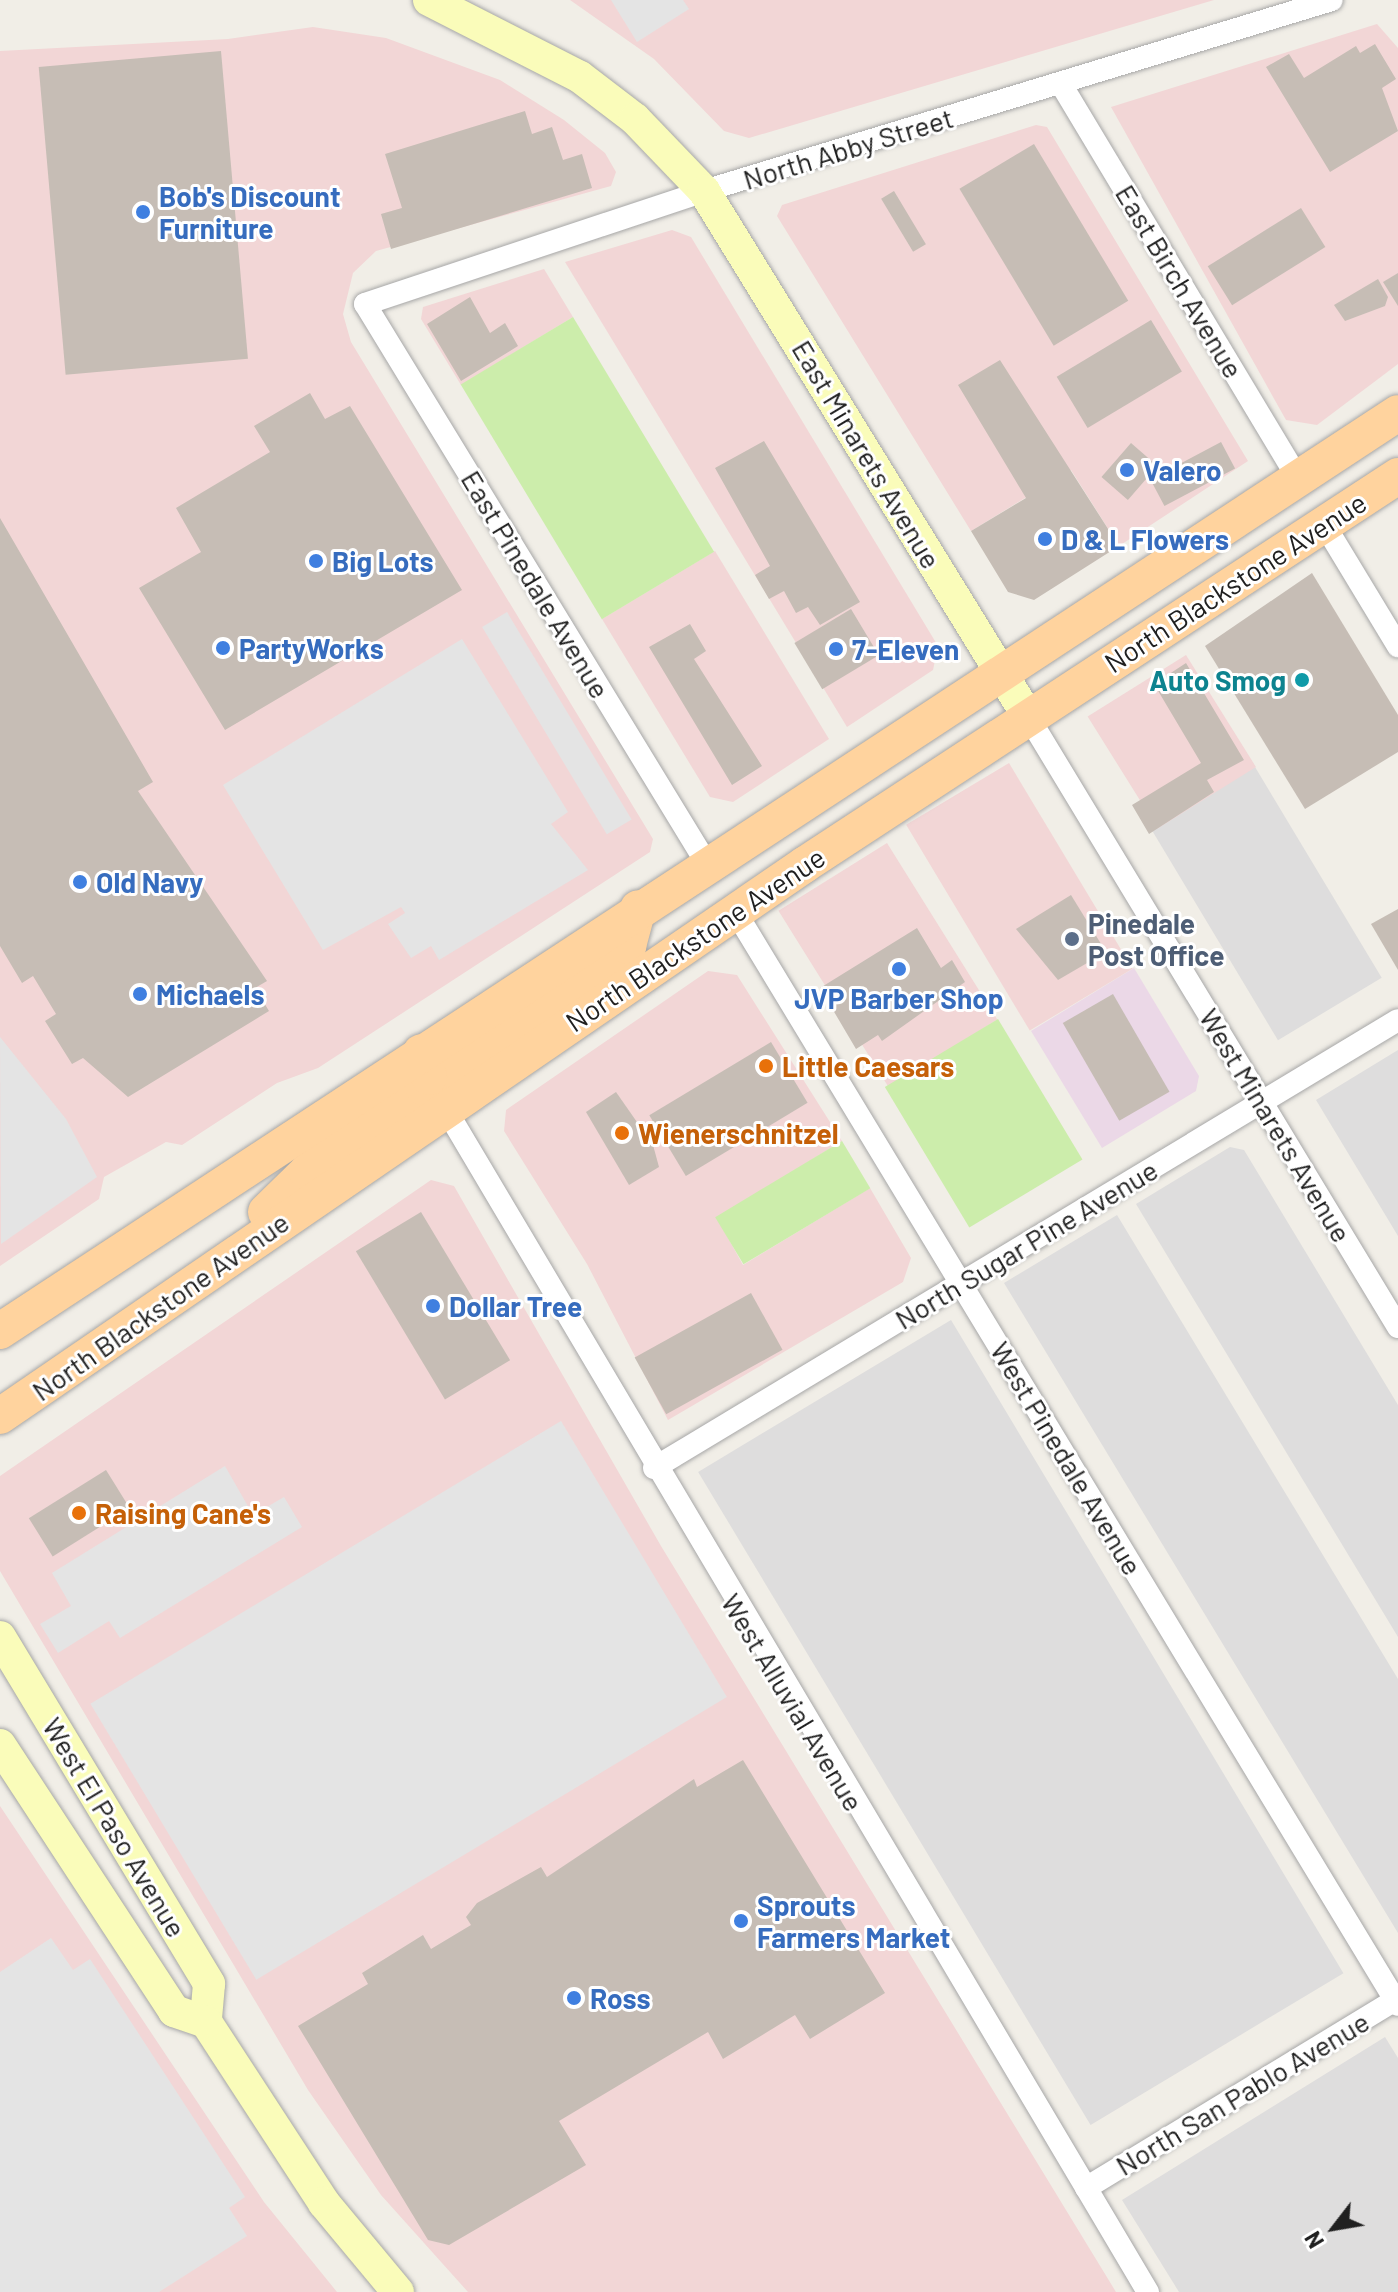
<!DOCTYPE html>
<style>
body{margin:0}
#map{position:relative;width:1398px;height:2292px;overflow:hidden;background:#f1eee7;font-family:Barlow,sans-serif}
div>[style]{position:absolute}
.residential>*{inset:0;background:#dedddd;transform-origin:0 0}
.commercial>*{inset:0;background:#f2d6d6;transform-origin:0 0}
.industrial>*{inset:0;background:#ebd8e7}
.grass>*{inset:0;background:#ccedab;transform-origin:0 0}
.parking>*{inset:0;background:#e4e4e4;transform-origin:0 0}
.building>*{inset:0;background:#c6bdb5;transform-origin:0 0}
.roads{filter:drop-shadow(0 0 2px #a7a7a7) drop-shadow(0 0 2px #a7a7a7)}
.street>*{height:22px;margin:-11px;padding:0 11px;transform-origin:11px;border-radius:11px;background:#fff}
.secondary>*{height:32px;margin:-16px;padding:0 16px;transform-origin:16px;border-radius:16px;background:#fafcba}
.primary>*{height:36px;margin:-18px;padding:0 18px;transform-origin:18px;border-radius:18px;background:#ffd39e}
.dots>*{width:22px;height:22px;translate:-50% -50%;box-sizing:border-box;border:4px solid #fff;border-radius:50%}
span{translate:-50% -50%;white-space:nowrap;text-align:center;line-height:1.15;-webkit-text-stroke:6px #fff;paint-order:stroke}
.street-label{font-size:28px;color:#202020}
.shop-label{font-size:28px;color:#366cbe;font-weight:700}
.left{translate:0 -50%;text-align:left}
.culture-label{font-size:28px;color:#0d838f;font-weight:700}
.right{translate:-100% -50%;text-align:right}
.service-label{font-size:28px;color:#4e5e75;font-weight:700}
.food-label{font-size:28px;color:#c56008;font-weight:700}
.north{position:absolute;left:1294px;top:2188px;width:80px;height:80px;-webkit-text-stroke:6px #fff;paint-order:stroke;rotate:239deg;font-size:22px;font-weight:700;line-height:32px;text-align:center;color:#202020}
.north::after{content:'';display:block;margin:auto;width:28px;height:36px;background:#202020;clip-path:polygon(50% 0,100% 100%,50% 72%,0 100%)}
</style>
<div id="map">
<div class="residential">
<i style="left:1255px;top:767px;width:246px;height:121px;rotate:59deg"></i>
<i style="clip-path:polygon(1398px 1050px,1398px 1236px,1316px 1100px)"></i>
<i style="clip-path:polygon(1230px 1147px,1244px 1150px,1398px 1405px,1398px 1637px,1136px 1204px)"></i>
<i style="clip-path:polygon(1117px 1215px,1398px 1679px,1398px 1933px,1004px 1283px)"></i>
<i style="left:951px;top:1320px;width:762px;height:295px;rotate:59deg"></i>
<i style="clip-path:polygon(1385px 2037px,1398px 2058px,1398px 2292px,1179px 2292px,1122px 2200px)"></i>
</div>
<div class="commercial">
<i style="clip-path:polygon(570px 0,1214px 0,749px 138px,724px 131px,654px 59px)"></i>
<i style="clip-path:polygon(1377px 24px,1398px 48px,1398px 364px,1317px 425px,1286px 420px,1111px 107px)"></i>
<i style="clip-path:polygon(313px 27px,386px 38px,500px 80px,564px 120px,605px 153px,616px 172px,611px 186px,376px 251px,353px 273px,343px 314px,351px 342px,653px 839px,650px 852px,318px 1068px,277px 1083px,182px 1145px,166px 1142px,104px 1177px,99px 1199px,0 1266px,0 51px,228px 39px)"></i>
<i style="clip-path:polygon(1036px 125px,1047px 127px,1248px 461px,1119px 546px,1071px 470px,971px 531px,777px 216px,782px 205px)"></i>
<i style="clip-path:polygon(672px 230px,691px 237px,938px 646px,933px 670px,847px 727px,565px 262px)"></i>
<i style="clip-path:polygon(544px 269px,573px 317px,461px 385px,421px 319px,423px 307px)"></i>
<i style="clip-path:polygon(715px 551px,829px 739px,733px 802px,710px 797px,602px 619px)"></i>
<i style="left:1186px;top:655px;width:132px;height:116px;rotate:58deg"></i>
<i style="left:1009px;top:763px;width:240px;height:120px;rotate:59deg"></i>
<i style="left:887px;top:843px;width:208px;height:128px;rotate:58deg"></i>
<i style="clip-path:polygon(708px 971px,737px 975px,842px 1141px,717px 1218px,743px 1265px,870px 1188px,911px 1258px,903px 1282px,668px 1420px,587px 1264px,504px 1131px,506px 1110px)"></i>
<i style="clip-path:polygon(431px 1180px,454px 1186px,661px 1546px,1116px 2292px,468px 2292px,381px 2195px,308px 2090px,0 1571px,0 1476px)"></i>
<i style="clip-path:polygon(0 1806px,264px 2202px,337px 2292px,0 2292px)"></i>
</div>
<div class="industrial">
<i style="clip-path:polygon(1134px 968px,1199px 1076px,1196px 1091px,1102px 1148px,1031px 1031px)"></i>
</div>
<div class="grass">
<i style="left:573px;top:317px;width:274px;height:131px;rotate:59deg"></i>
<i style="left:998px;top:1019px;width:164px;height:132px;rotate:59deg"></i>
<i style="left:842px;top:1141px;width:55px;height:148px;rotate:59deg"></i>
</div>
<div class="parking">
<i style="clip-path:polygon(611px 0,683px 0,689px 9px,637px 42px)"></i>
<i style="left:507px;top:612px;width:242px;height:29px;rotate:59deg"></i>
<i style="clip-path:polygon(462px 639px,568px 812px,551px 824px,588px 870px,439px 960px,431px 946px,411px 958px,388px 924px,405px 913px,401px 907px,323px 950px,223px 785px)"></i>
<i style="clip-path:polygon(0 1037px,66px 1119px,97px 1177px,1px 1244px)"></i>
<i style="left:561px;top:1421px;width:322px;height:549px;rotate:59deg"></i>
<i style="clip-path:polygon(225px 1466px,253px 1515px,284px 1497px,302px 1527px,120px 1638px,109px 1621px,58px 1653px,40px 1624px,71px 1606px,52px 1573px)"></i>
<i style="clip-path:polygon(51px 1938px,73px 1970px,90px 1959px,245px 2197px,229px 2208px,247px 2236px,159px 2292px,0 2292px,0 1972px)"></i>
</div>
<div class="building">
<i style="clip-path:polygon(1375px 44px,1396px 79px,1382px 88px,1398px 131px,1330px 172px,1266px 67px,1289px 54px,1304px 78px,1356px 46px,1360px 53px)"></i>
<i style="left:221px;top:51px;width:309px;height:183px;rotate:85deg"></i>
<i style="clip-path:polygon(525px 111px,532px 134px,552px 127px,563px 160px,582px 154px,592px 188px,391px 249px,381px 214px,402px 208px,385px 154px)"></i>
<i style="left:1034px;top:144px;width:183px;height:87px;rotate:59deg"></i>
<i style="left:894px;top:191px;width:62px;height:15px;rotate:59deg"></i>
<i style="left:1301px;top:208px;width:46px;height:110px;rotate:58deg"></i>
<i style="clip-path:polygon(1398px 273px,1398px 306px,1383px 282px)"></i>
<i style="clip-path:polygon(1378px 279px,1388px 297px,1385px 306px,1345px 321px,1334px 305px)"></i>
<i style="clip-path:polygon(470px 297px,490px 333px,505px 323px,518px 346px,461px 381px,427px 324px)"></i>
<i style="left:1151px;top:320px;width:60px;height:110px;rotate:59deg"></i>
<i style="clip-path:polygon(1000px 360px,1119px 546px,1034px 600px,1008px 592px,971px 531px,1026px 498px,958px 385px)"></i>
<i style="clip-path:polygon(310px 393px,325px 419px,350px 406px,462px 590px,225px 730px,139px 588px,201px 552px,176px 508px,270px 452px,254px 426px)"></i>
<i style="clip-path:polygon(764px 441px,860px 602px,820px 625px,808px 607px,796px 613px,784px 591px,769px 599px,755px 575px,770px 566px,715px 468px)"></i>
<i style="left:1221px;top:442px;width:30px;height:80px;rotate:62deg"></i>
<i style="left:1131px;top:443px;width:35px;height:45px;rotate:41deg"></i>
<i style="clip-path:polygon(0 518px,153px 782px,138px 791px,267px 981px,255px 988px,269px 1011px,128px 1097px,83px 1058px,72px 1064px,45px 1021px,56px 1014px,33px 976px,22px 983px,0 946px)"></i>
<i style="clip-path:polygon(1312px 573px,1398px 715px,1398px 752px,1305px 809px,1205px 646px)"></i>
<i style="left:851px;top:609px;width:54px;height:66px;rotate:59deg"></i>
<i style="clip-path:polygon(690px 624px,706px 651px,694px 659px,762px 766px,732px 785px,649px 647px)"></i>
<i style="clip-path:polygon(1186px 663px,1244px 760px,1207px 780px,1214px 792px,1149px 834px,1132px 805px,1201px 763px,1154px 684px)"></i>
<i style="clip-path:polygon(1071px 895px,1106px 952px,1058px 980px,1016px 929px)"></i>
<i style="clip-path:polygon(1398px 909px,1398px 970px,1371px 924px)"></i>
<i style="clip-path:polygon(917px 928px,941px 968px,952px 960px,965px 982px,882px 1041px,878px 1035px,856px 1049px,820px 988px)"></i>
<i style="left:1113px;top:994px;width:113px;height:58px;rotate:60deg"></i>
<i style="left:771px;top:1042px;width:71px;height:142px;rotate:59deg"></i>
<i style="clip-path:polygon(616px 1092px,653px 1145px,659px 1167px,629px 1185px,586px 1112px)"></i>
<i style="left:421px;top:1212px;width:173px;height:76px;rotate:59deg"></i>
<i style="left:751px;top:1293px;width:65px;height:133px;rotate:61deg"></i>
<i style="left:106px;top:1470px;width:45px;height:91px;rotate:58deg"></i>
<i style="clip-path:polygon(743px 1760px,885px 1993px,810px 2039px,795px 2015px,723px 2059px,708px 2032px,559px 2121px,586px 2165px,449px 2245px,428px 2240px,298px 2026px,368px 1984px,362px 1973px,423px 1935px,431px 1949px,471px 1925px,466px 1917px,477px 1903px,541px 1867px,547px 1877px,694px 1779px,697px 1787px)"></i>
</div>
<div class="roads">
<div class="street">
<i style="left:1061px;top:84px;width:460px;rotate:59deg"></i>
<i style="left:1324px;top:524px;width:143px;rotate:58.8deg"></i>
<i style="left:1029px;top:718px;width:712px;rotate:58.79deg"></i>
<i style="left:707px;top:864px;width:656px;rotate:-121.41deg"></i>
<i style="left:365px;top:304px;width:357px;rotate:-18.4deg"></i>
<i style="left:704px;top:191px;width:656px;rotate:-16.92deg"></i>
<i style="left:735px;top:911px;width:1279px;rotate:58.78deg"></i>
<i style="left:445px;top:1108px;width:1377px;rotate:59.3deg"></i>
<i style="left:654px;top:1468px;width:868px;rotate:-31.05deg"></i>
<i style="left:1086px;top:2188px;width:365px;rotate:-31.3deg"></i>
</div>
<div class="secondary">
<i style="left:429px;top:0;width:169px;rotate:27deg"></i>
<i style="left:580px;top:77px;width:69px;rotate:37.4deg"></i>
<i style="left:635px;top:119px;width:100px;rotate:46.2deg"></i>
<i style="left:704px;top:191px;width:619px;rotate:58.34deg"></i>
<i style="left:0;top:1637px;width:405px;rotate:58.9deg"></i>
<i style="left:209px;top:1984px;width:38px;rotate:95deg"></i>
<i style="left:206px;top:2022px;width:216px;rotate:56.9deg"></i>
<i style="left:324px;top:2203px;width:116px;rotate:50.3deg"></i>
<i style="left:0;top:1745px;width:318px;rotate:56.8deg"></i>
<i style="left:174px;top:2011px;width:34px;rotate:19deg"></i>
</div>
<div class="primary">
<i style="left:445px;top:1108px;width:40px;rotate:-80deg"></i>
<i style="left:452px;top:1069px;width:215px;rotate:-34.9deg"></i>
<i style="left:628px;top:946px;width:39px;rotate:-75deg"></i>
<i style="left:266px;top:1212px;width:57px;rotate:-44.3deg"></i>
<i style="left:307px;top:1172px;width:144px;rotate:-36.2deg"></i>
<i style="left:423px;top:1087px;width:12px;rotate:-59deg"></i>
<i style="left:429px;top:1077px;width:26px;rotate:-108deg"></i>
<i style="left:0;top:1331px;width:1672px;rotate:-33.29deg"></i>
<i style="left:0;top:1416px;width:975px;rotate:-34.42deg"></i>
<i style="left:804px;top:865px;width:710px;rotate:-33.22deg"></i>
</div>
</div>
<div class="dots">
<i style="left:143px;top:212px;background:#3f7fe0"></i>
<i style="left:1127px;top:470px;background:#3f7fe0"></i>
<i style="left:1045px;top:539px;background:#3f7fe0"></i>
<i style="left:316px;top:561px;background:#3f7fe0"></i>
<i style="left:223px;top:648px;background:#3f7fe0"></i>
<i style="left:836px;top:649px;background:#3f7fe0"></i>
<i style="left:1302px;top:680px;background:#0f9aa8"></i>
<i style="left:80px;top:882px;background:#3f7fe0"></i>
<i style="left:1072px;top:939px;background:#5c6f8a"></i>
<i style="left:899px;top:969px;background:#3f7fe0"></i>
<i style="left:140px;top:994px;background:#3f7fe0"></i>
<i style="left:766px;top:1066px;background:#e8710a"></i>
<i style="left:622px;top:1133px;background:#e8710a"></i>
<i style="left:433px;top:1306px;background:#3f7fe0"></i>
<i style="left:79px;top:1513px;background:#e8710a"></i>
<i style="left:741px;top:1921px;background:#3f7fe0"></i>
<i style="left:574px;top:1998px;background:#3f7fe0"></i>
</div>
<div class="street-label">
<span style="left:848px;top:148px;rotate:-17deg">North Abby Street</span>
<span style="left:1180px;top:281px;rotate:59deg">East Birch Avenue</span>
<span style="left:867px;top:454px;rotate:59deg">East Minarets Avenue</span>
<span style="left:1235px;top:582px;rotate:-33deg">North Blackstone Avenue</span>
<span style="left:536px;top:584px;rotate:59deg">East Pinedale Avenue</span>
<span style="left:695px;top:939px;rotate:-34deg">North Blackstone Avenue</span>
<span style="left:1276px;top:1125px;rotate:59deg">West Minarets Avenue</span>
<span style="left:1026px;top:1244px;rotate:-31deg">North Sugar Pine Avenue</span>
<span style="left:160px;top:1306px;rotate:-35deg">North Blackstone Avenue</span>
<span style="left:1067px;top:1458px;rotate:59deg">West Pinedale Avenue</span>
<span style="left:793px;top:1702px;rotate:59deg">West Alluvial Avenue</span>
<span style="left:115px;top:1827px;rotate:59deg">West El Paso Avenue</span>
<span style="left:1242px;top:2093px;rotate:-31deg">North San Pablo Avenue</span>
</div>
<div class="shop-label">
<span class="left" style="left:159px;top:212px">Bob's Discount<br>Furniture</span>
<span class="left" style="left:1143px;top:470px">Valero</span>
<span class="left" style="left:1061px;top:539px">D &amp; L Flowers</span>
<span class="left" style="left:332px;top:561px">Big Lots</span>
<span class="left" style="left:239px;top:648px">PartyWorks</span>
<span class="left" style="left:852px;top:649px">7-Eleven</span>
<span class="left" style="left:96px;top:882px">Old Navy</span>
<span class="left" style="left:156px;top:994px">Michaels</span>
<span style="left:899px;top:998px">JVP Barber Shop</span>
<span class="left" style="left:449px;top:1306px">Dollar Tree</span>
<span class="left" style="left:757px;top:1921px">Sprouts<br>Farmers Market</span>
<span class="left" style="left:590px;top:1998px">Ross</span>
</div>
<div class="culture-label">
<span class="right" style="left:1286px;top:680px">Auto Smog</span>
</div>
<div class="service-label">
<span class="left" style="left:1088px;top:939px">Pinedale<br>Post Office</span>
</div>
<div class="food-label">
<span class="left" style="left:782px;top:1066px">Little Caesars</span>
<span class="left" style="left:638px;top:1133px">Wienerschnitzel</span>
<span class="left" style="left:95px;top:1513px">Raising Cane's</span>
</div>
<div class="north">N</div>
</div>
